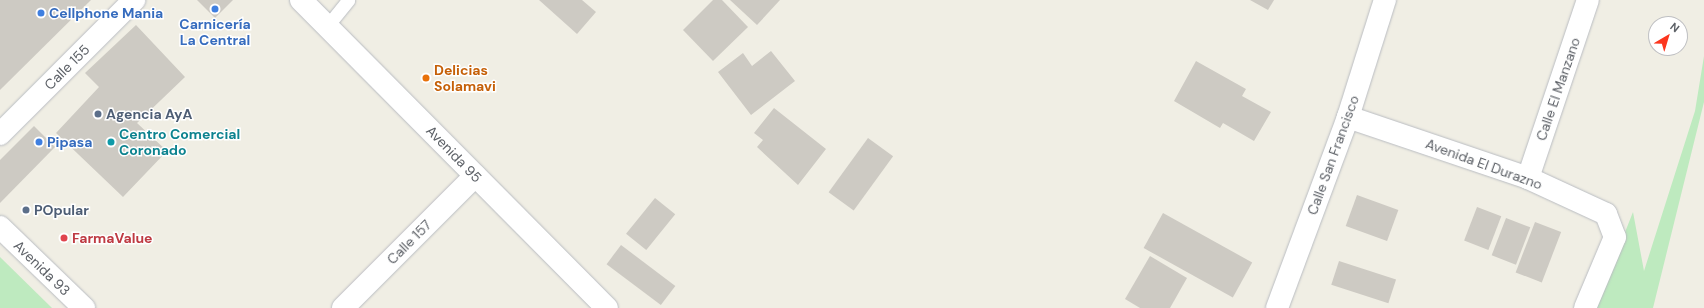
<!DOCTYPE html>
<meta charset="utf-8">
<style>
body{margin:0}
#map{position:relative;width:1704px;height:308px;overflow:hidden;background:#f0eee4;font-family:"DM Sans",sans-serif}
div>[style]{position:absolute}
.green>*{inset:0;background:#beeabf}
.building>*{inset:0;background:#cdcac3;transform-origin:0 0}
.roads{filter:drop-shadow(0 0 1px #b9bcc1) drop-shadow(0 0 1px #b9bcc1)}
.service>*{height:13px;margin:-6.5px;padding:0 6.5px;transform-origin:6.5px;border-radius:6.5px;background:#fff}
.minor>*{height:22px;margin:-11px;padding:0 11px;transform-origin:11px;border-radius:11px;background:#fff}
.secondary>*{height:22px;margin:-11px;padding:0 11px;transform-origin:11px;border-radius:11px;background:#fff}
.dots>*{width:11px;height:11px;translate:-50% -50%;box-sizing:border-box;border:2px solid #fff;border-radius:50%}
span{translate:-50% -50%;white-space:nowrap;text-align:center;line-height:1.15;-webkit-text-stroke:3px #fff;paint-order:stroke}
.shop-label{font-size:14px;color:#366cbe;font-weight:700}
.left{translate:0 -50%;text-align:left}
.street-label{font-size:14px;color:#5c6066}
.food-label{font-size:14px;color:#c56008;font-weight:700}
.service-label{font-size:14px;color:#4e5e75;font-weight:700}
.culture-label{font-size:14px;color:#0d838f;font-weight:700}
.health-label{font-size:14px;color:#be3a42;font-weight:700}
.north{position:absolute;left:1648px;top:16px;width:40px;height:40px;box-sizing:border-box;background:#fff;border:1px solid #bebfc2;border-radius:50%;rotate:38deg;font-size:11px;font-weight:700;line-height:16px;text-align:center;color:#5c6066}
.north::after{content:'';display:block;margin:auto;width:14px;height:18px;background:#fc361e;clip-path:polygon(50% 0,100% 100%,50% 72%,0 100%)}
</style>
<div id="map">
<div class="green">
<i style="clip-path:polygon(1704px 56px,1704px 102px,1653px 308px,1595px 308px,1633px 212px,1644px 271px,1695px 111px)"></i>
<i style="clip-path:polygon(0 257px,52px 308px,0 308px)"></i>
</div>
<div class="building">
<i style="clip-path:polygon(0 0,91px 0,0 90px)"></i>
<i style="clip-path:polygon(197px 0,233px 0,215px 18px)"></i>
<i style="clip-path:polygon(539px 0,582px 0,596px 12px,577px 34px)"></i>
<i style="clip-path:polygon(713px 0,722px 0,748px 27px,713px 61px,683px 30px)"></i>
<i style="clip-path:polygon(730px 0,780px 0,757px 25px)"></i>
<i style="clip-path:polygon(1250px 0,1274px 0,1268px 10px)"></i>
<i style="clip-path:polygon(136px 25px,185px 77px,137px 123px,167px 151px,123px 197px,56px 133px,99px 87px,85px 73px)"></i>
<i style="clip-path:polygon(771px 51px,795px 81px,751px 115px,718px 72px,743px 53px,752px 66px)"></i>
<i style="clip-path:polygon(1196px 61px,1246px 89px,1242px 96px,1271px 112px,1254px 141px,1223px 123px,1220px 128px,1174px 101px)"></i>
<i style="clip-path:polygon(774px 108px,826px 149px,798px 185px,757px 147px,763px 140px,754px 133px)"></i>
<i style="clip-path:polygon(34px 126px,55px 147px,0 203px,0 160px)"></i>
<i style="left:868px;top:138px;width:31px;height:67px;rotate:36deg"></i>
<i style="left:1357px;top:195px;width:44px;height:33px;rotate:20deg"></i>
<i style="left:655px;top:198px;width:26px;height:46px;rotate:39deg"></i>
<i style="left:1477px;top:207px;width:26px;height:36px;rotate:21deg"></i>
<i style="left:1163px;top:213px;width:102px;height:40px;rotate:29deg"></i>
<i style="left:1506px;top:218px;width:26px;height:40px;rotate:21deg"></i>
<i style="left:1535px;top:222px;width:28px;height:54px;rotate:21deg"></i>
<i style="left:621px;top:245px;width:68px;height:24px;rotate:37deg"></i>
<i style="clip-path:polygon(1150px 256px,1187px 278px,1170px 308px,1140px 308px,1125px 299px)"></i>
<i style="left:1339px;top:261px;width:60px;height:25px;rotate:18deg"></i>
</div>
<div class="roads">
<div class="service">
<i style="left:328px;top:25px;width:32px;rotate:-51deg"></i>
</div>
<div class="minor">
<i style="left:301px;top:0;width:434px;rotate:45.2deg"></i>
<i style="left:1348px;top:117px;width:190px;rotate:18.7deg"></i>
<i style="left:1528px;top:178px;width:86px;rotate:24.8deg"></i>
<i style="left:1606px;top:214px;width:25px;rotate:69deg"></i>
<i style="left:1615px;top:237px;width:77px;rotate:112.9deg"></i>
<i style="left:1528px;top:178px;width:188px;rotate:-71.4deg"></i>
<i style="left:0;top:227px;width:117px;rotate:44deg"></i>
<i style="left:343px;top:308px;width:187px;rotate:-45deg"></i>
<i style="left:1277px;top:308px;width:204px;rotate:-69.6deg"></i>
<i style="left:1348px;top:117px;width:123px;rotate:-72.5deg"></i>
</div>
<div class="secondary">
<i style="left:0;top:134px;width:190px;rotate:-45deg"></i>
</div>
</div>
<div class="dots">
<i style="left:215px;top:9px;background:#3f7fe0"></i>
<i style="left:41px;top:13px;background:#3f7fe0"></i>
<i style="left:426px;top:78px;background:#e8710a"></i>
<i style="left:98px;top:114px;background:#5c6f8a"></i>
<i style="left:39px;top:142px;background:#3f7fe0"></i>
<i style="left:111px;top:142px;background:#0f9aa8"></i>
<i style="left:26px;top:210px;background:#5c6f8a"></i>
<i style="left:64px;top:238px;background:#e0444e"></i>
</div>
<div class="shop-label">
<span class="left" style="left:49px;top:13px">Cellphone Mania</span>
<span style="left:215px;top:32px">Carnicería<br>La Central</span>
<span class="left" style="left:47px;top:142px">Pipasa</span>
</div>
<div class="street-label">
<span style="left:67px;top:67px;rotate:-45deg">Calle 155</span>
<span style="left:1558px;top:89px;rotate:-71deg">Calle El Manzano</span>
<span style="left:454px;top:154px;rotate:46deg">Avenida 95</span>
<span style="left:1333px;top:155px;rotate:-70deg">Calle San Francisco</span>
<span style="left:1484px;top:164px;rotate:20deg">Avenida El Durazno</span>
<span style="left:409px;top:242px;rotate:-45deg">Calle 157</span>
<span style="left:42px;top:268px;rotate:44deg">Avenida 93</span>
</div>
<div class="food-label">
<span class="left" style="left:434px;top:78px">Delicias<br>Solamavi</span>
</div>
<div class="service-label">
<span class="left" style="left:106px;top:114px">Agencia AyA</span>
<span class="left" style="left:34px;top:210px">POpular</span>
</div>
<div class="culture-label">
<span class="left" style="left:119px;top:142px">Centro Comercial<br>Coronado</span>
</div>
<div class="health-label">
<span class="left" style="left:72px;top:238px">FarmaValue</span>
</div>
<div class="north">N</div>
</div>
